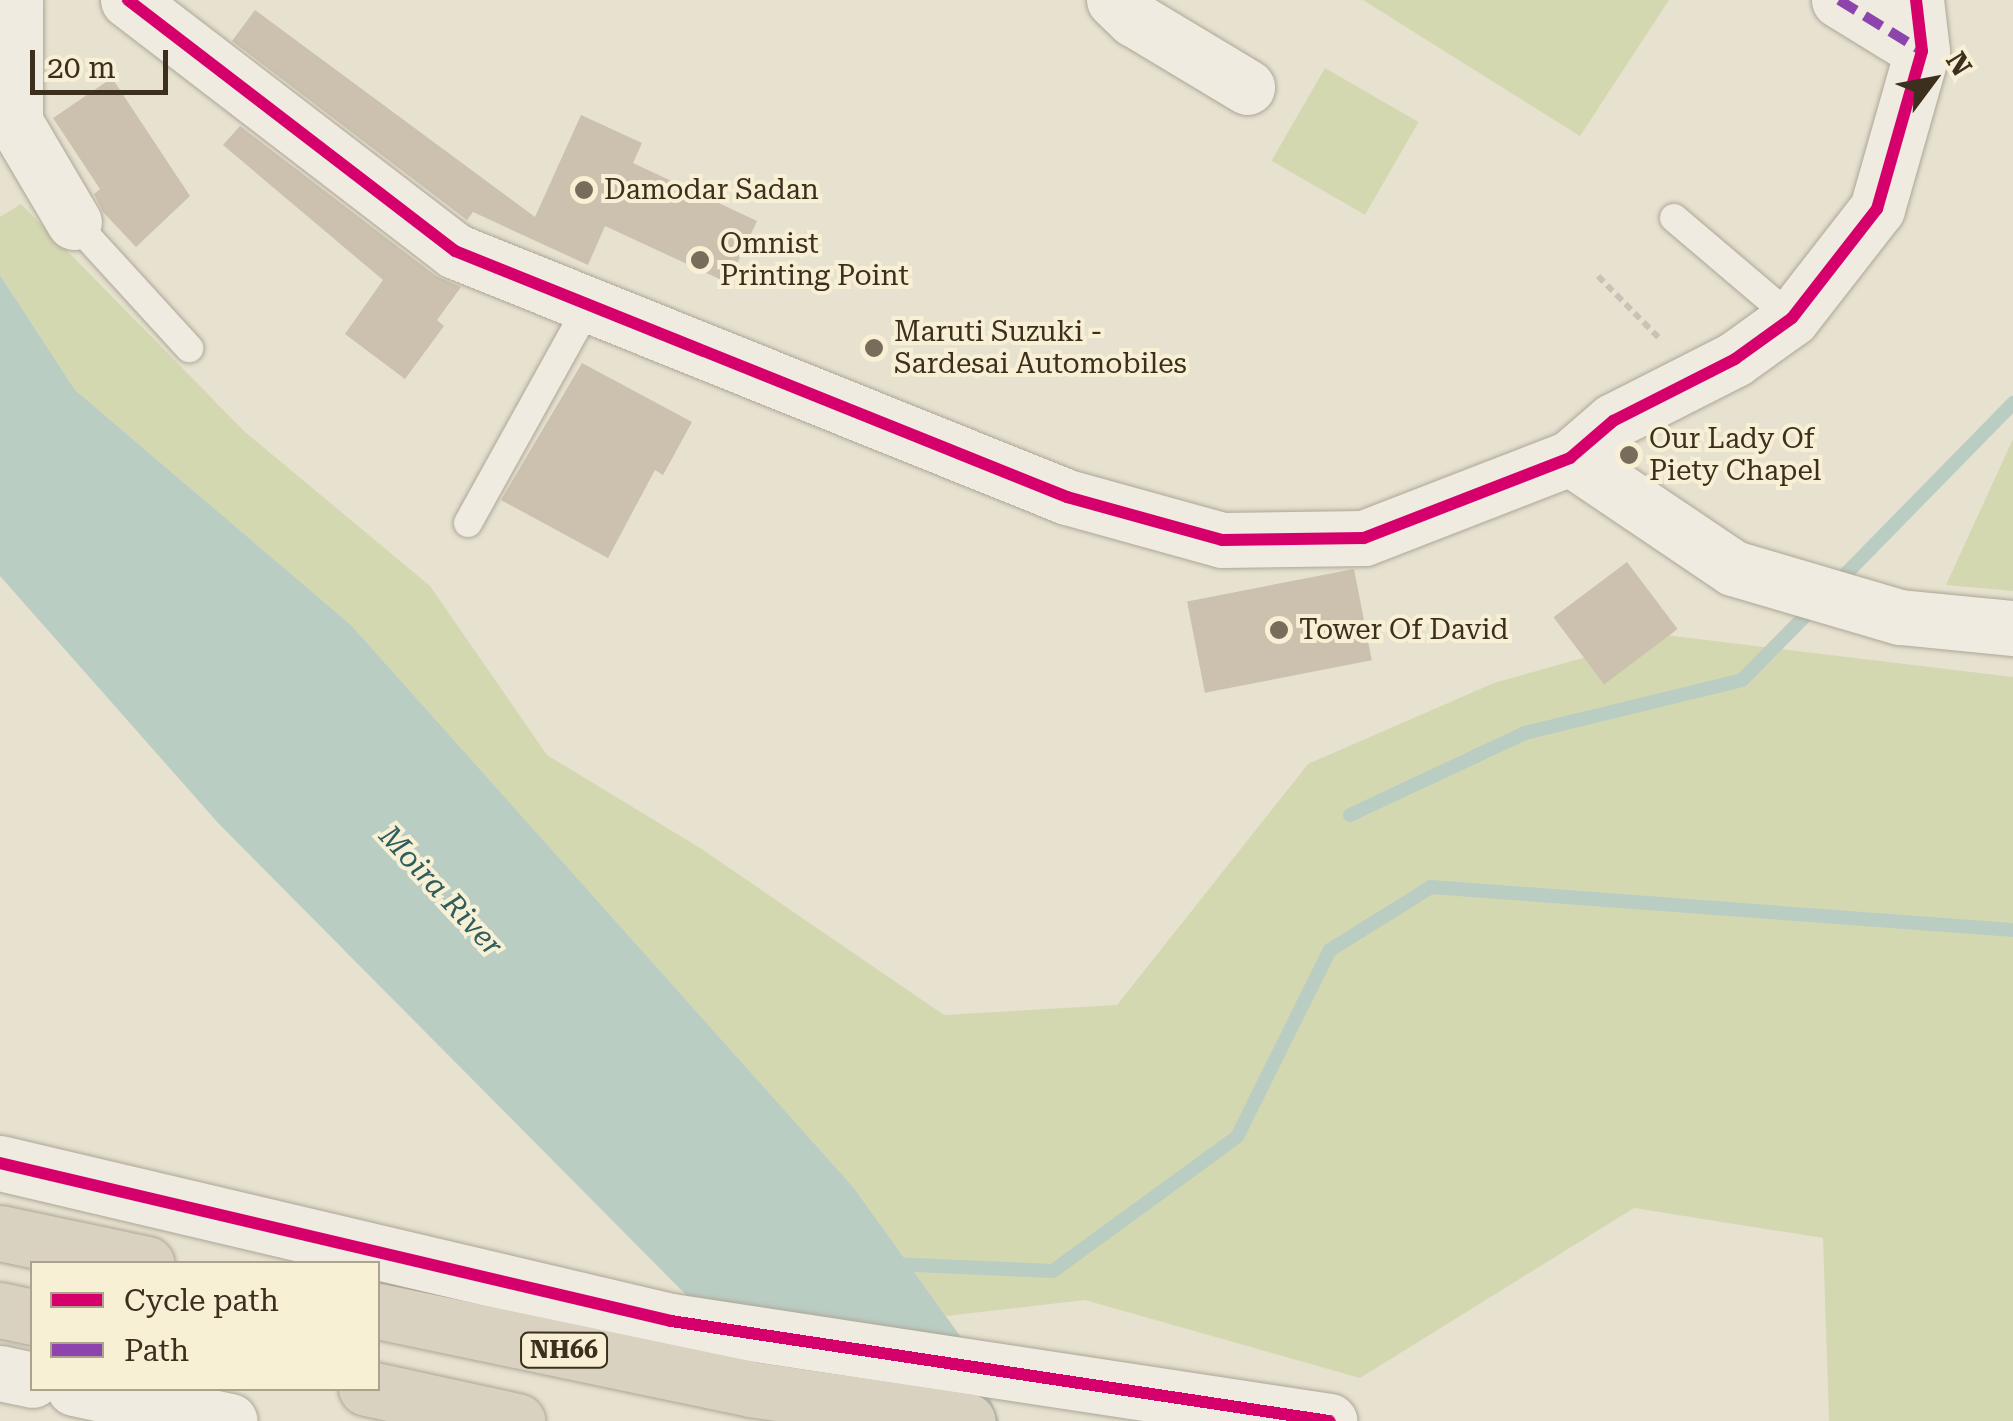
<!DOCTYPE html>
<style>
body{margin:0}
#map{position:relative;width:2013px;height:1421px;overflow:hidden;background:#e7e1cf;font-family:"Roboto Serif",serif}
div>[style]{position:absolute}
.green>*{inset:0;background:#d4d8b1;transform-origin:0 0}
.water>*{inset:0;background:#bacdc3}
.stream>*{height:14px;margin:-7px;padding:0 7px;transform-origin:7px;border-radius:7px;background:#bacdc3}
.building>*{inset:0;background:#ccc0af;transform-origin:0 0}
.path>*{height:6px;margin-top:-3px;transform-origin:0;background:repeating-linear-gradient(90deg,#c8c2b7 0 8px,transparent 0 13px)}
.roads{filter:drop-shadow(0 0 2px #ada697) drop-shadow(0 0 2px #ada697)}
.lane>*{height:28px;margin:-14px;padding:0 14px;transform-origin:14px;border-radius:14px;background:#efebe1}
.street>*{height:55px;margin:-27.5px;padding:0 27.5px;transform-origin:27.5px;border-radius:27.5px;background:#efebe1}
.secondary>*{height:55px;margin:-27.5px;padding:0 27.5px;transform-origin:27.5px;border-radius:27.5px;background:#efebe1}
.highway>*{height:55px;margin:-27.5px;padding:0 27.5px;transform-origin:27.5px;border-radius:27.5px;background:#dad2c0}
.quiet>*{height:10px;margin-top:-5px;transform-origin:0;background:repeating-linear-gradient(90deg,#8e44ad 0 20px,transparent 0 30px)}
.cycleway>*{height:12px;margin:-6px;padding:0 6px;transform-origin:6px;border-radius:6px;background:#d6006c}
.dots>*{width:28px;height:28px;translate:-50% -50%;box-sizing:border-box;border:5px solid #f8f0d5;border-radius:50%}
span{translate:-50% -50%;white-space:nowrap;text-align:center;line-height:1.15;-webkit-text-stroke:8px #f8f0d5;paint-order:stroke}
.shield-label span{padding:2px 8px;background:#f8f0d5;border:2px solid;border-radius:8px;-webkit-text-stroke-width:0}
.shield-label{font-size:25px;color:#3d2f1e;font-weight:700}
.poi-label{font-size:28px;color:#3d2f1e}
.left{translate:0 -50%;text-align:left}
.water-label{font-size:30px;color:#2d5d5d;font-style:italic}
.legend{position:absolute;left:30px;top:1261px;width:350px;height:130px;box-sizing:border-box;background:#f8f0d5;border:2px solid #ada38c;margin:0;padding:12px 18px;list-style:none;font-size:30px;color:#3d2f1e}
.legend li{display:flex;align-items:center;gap:20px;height:50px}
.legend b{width:50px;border:2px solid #ada38c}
.north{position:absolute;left:1883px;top:30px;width:100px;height:100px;-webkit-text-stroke:8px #f8f0d5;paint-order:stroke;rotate:58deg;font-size:28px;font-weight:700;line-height:40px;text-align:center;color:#3d2f1e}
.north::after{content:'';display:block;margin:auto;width:35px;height:45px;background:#3d2f1e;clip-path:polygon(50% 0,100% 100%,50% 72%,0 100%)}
.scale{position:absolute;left:30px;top:50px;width:138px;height:45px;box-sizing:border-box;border:5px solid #3d2f1e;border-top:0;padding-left:12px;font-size:30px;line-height:35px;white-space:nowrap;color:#3d2f1e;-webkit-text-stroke:8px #f8f0d5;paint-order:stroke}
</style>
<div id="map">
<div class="green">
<i style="clip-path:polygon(1363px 0,1669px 0,1580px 136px)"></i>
<i style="left:1325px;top:68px;width:108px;height:107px;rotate:30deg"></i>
<i style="clip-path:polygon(21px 204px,245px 432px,430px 586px,547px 755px,700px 848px,944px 1015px,1117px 1005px,1308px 764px,1494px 683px,1665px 635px,2013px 677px,2013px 1421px,1829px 1421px,1823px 1238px,1634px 1208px,1360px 1378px,1085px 1300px,946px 1316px,854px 1188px,351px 625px,75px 390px,0 275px,0 217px)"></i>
<i style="clip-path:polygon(2013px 439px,2013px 591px,1946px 585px)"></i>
</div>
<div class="water">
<i style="clip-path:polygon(0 275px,75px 390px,351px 625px,854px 1188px,973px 1354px,999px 1421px,781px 1421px,714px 1323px,219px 824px,0 576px)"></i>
</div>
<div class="stream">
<i style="left:1835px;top:585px;width:255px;rotate:-45.6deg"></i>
<i style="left:1350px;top:815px;width:193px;rotate:-25.1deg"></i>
<i style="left:1525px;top:733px;width:223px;rotate:-13.7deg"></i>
<i style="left:1742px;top:680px;width:107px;rotate:-45.4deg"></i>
<i style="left:893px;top:1264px;width:160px;rotate:2.5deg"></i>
<i style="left:1053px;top:1271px;width:228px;rotate:-36.1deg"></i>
<i style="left:1237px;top:1137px;width:209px;rotate:-63.6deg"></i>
<i style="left:1330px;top:950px;width:119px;rotate:-32deg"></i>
<i style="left:1431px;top:887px;width:584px;rotate:4.23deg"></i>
</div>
<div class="building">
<i style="clip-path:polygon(255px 10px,535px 217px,581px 115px,642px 143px,633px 163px,757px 221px,728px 283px,605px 226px,588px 265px,473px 212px,467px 220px,232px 41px)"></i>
<i style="clip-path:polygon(112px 78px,190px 196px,136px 247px,103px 212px,94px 194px,100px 189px,53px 118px)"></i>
<i style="clip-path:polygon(240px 126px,436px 276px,461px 287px,437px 320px,444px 326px,405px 379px,345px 334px,383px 280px,223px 145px)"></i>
<i style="clip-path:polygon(582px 363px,692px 422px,663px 475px,655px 470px,608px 558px,501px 500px)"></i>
<i style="left:1627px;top:562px;width:84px;height:92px;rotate:53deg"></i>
<i style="left:1354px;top:569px;width:93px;height:170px;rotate:79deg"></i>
</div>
<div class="path">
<i style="left:1598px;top:276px;width:90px;rotate:45.5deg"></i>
</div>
<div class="roads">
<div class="lane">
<i style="left:1674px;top:218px;width:155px;rotate:40.3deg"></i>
<i style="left:74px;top:222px;width:171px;rotate:47.6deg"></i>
<i style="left:468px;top:523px;width:249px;rotate:-61deg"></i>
</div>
<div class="street">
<i style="left:15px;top:0;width:122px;rotate:90deg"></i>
<i style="left:15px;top:122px;width:116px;rotate:59.5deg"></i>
<i style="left:128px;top:0;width:412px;rotate:37.5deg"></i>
<i style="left:455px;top:251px;width:660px;rotate:21.9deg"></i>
<i style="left:1067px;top:497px;width:161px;rotate:15.5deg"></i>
<i style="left:1222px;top:540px;width:142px;rotate:-0.8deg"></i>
<i style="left:1364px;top:538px;width:221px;rotate:-21.2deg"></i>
<i style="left:1570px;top:458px;width:57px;rotate:-40.7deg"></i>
<i style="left:1613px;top:421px;width:137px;rotate:-26.9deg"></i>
<i style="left:1735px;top:359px;width:70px;rotate:-35.7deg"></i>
<i style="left:1792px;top:318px;width:138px;rotate:-52.1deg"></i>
<i style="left:1877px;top:209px;width:164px;rotate:-74.1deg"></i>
<i style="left:1922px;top:51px;width:51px;rotate:-96.7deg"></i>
<i style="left:1114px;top:0;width:28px;rotate:44deg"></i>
<i style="left:1134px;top:19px;width:132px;rotate:31deg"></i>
<i style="left:1839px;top:0;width:97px;rotate:31.6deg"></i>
<i style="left:1570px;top:458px;width:197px;rotate:34deg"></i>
<i style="left:1733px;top:568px;width:174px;rotate:16.4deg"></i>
<i style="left:1900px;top:617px;width:114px;rotate:5.6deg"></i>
</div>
<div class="secondary">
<i style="left:0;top:1163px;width:689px;rotate:13.25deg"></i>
<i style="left:671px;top:1321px;width:666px;rotate:8.64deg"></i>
<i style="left:0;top:1373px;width:33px;rotate:12deg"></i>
<i style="left:74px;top:1388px;width:159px;rotate:11.9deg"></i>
</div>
<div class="highway">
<i style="left:0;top:1233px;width:150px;rotate:11.9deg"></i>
<i style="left:0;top:1310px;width:33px;rotate:12deg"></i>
<i style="left:378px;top:1311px;width:380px;rotate:11.8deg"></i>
<i style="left:750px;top:1389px;width:220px;rotate:8.4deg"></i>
<i style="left:366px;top:1388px;width:155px;rotate:12.3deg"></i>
</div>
</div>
<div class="quiet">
<i style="left:1839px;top:0;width:97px;rotate:31.6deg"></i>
</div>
<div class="cycleway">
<i style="left:128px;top:0;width:412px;rotate:37.5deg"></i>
<i style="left:455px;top:251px;width:660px;rotate:21.9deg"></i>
<i style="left:1067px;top:497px;width:161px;rotate:15.5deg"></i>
<i style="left:1222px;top:540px;width:142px;rotate:-0.8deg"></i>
<i style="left:1364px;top:538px;width:221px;rotate:-21.2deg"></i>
<i style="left:1570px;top:458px;width:57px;rotate:-40.7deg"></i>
<i style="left:1613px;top:421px;width:137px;rotate:-26.9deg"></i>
<i style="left:1735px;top:359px;width:70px;rotate:-35.7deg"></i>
<i style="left:1792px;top:318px;width:138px;rotate:-52.1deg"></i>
<i style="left:1877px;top:209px;width:164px;rotate:-74.1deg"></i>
<i style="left:1922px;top:51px;width:51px;rotate:-96.7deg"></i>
<i style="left:0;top:1163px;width:689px;rotate:13.25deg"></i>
<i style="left:671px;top:1321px;width:666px;rotate:8.64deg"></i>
</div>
<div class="dots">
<i style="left:584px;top:190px;background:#786d5c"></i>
<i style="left:700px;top:260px;background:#786d5c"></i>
<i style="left:874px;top:348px;background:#786d5c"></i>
<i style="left:1629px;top:455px;background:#786d5c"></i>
<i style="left:1279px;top:630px;background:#786d5c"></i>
</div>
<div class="shield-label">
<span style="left:564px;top:1350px">NH66</span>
</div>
<div class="poi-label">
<span class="left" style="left:604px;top:190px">Damodar Sadan</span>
<span class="left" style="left:720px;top:260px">Omnist<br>Printing Point</span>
<span class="left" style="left:894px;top:348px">Maruti Suzuki -<br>Sardesai Automobiles</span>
<span class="left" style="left:1649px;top:455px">Our Lady Of<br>Piety Chapel</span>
<span class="left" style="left:1299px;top:630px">Tower Of David</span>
</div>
<div class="water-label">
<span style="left:441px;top:891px;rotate:47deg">Moira River</span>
</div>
<ul class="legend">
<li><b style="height:12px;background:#d6006c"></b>Cycle path</li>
<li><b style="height:12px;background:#8e44ad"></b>Path</li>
</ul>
<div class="north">N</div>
<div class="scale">20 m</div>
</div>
